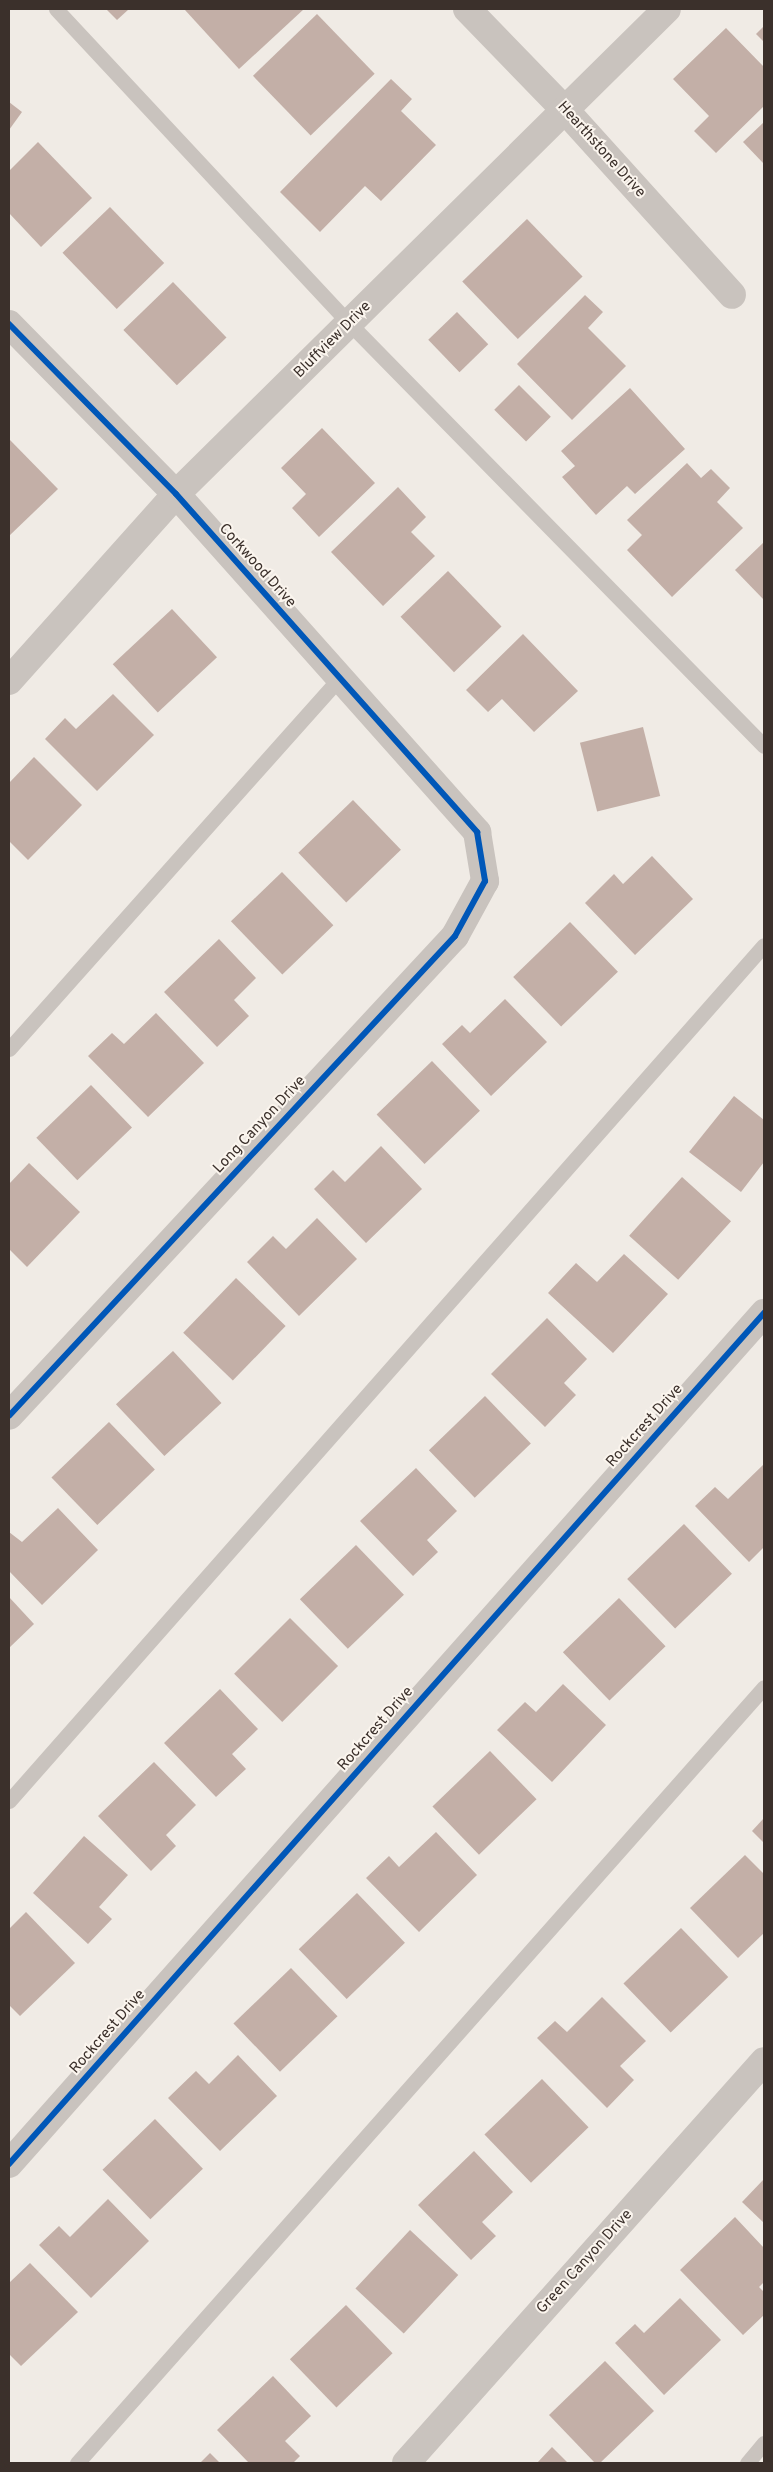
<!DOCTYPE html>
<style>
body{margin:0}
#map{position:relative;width:773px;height:2472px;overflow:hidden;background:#f0ebe5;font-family:Overpass,sans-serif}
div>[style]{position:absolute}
.building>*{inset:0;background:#c3afa7;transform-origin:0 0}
.service>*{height:15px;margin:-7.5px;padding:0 7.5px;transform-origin:7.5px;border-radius:7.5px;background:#c9c3be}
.minor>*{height:28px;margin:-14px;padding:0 14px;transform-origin:14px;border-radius:14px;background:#c9c3be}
.cycleway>*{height:6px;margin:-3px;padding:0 3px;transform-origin:3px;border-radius:3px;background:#0057b8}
span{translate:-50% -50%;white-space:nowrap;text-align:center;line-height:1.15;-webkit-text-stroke:4px #fbf5ee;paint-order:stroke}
.street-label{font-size:15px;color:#3b302b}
.frame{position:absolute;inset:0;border:10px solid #3b302b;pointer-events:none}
</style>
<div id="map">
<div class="building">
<i style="clip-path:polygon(106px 9px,129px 9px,117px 20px)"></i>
<i style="clip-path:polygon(304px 9px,239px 69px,185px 10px,187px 9px)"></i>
<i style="left:317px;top:14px;width:83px;height:89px;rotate:46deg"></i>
<i style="clip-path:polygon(764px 26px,764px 42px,756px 34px)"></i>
<i style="clip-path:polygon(726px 28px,764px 67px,764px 106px,716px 153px,694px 131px,709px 116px,673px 79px)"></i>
<i style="clip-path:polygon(391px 79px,412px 99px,401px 111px,436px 145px,381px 201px,365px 186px,320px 232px,280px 192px)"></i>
<i style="clip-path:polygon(9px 102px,22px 112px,9px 130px)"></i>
<i style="clip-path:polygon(764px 122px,764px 164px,743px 142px)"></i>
<i style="clip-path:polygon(38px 142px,92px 198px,41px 247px,9px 213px,9px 171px)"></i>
<i style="left:110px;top:207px;width:78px;height:66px;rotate:46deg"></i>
<i style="left:527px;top:219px;width:80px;height:90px;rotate:46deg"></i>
<i style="left:173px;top:282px;width:77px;height:69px;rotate:46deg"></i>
<i style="clip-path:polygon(585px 295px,603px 312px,588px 328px,626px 366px,572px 420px,517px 364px)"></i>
<i style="left:457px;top:312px;width:45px;height:40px;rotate:46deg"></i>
<i style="left:519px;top:385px;width:45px;height:35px;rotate:45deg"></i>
<i style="clip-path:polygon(630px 388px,685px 449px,635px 494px,627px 486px,596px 515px,562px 477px,575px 466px,561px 451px)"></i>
<i style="clip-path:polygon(322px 428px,375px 483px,319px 537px,292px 508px,306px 494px,281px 468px)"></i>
<i style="clip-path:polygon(10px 440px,58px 489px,9px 536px,9px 442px)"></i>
<i style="clip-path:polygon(687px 463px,701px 478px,711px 469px,730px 488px,717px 502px,743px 528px,672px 597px,627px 550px,642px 535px,627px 520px)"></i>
<i style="clip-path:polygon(398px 487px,426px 517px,411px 532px,435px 556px,383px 606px,331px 552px)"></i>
<i style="clip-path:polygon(764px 542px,764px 600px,735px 570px)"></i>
<i style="left:448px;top:571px;width:77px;height:66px;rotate:46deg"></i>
<i style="left:172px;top:609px;width:66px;height:81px;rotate:47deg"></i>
<i style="clip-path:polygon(523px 634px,578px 691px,534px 732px,502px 699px,488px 712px,466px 690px)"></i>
<i style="clip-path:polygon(113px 694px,154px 735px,97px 791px,45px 739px,65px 718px,76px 729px)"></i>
<i style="left:643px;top:727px;width:71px;height:65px;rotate:76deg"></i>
<i style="clip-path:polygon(34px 757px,82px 805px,28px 860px,9px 841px,9px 783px)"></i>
<i style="left:353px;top:800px;width:69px;height:76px;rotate:46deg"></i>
<i style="clip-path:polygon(652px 856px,693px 899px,635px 955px,585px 903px,614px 874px,623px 884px)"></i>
<i style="left:282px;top:872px;width:74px;height:71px;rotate:46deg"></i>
<i style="left:570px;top:922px;width:69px;height:79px;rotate:46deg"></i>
<i style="clip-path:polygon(219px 939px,256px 978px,234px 1000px,249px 1016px,217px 1047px,164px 992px)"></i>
<i style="clip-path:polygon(505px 999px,547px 1042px,491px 1096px,442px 1044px,462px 1025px,470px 1033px)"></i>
<i style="clip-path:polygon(156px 1013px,204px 1063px,148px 1117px,88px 1056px,112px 1033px,124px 1044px)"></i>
<i style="left:432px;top:1061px;width:69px;height:77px;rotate:46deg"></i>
<i style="left:91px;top:1085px;width:59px;height:76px;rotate:46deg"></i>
<i style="clip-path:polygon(734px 1096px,764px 1120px,764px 1162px,741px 1192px,689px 1152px)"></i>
<i style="clip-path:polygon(381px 1146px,422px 1189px,366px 1243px,314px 1189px,333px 1170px,345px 1182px)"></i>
<i style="clip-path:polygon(29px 1163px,80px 1212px,27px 1267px,9px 1249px,9px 1184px)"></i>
<i style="left:682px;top:1177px;width:66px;height:79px;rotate:42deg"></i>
<i style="clip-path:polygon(317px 1218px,357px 1259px,299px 1316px,247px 1262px,273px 1236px,286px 1249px)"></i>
<i style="clip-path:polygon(624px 1254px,668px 1294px,613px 1353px,548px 1293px,576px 1263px,597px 1282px)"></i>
<i style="left:236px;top:1278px;width:69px;height:76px;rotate:44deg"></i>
<i style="clip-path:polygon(547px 1318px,587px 1359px,564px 1383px,576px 1395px,545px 1427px,491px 1374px)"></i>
<i style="left:173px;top:1351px;width:71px;height:78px;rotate:47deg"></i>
<i style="left:485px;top:1396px;width:66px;height:78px;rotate:46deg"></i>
<i style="left:109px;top:1422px;width:66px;height:80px;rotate:46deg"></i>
<i style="clip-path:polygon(764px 1464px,764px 1547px,749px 1562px,695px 1506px,715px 1487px,728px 1499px)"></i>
<i style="clip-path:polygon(416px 1468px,457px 1511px,427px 1540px,438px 1552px,413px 1576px,360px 1521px)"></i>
<i style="clip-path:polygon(58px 1508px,98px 1550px,42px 1605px,9px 1571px,9px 1532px,22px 1542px)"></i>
<i style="left:684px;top:1524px;width:69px;height:79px;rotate:46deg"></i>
<i style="left:356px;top:1545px;width:69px;height:78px;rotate:46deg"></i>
<i style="clip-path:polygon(9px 1597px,34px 1624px,9px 1648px)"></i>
<i style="left:619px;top:1598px;width:67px;height:78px;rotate:46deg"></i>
<i style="left:290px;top:1618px;width:68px;height:79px;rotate:45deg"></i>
<i style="clip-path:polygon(563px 1684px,606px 1725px,552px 1782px,497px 1730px,525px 1702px,536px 1712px)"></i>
<i style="clip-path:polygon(220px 1689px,258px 1729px,232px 1754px,246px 1769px,216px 1797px,164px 1743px)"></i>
<i style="left:490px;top:1751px;width:67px;height:80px;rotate:46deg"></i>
<i style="clip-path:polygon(154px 1762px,196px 1805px,166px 1835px,176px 1846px,151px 1871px,98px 1816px)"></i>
<i style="clip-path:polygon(764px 1818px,764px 1843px,752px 1831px)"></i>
<i style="clip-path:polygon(436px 1832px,477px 1875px,419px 1932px,366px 1878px,389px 1856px,399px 1867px)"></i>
<i style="clip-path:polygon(84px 1836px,128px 1875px,99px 1907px,112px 1919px,88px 1944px,33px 1893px)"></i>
<i style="clip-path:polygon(745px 1855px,764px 1874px,764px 1933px,738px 1958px,690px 1908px)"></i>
<i style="left:357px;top:1893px;width:69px;height:81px;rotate:46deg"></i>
<i style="clip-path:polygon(26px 1912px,75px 1963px,20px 2016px,9px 2005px,9px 1929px)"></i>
<i style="left:681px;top:1928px;width:68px;height:80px;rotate:46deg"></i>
<i style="left:291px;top:1968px;width:67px;height:80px;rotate:46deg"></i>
<i style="clip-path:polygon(602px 1997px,646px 2041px,620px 2066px,634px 2080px,607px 2108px,537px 2038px,555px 2021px,567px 2032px)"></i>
<i style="clip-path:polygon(238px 2055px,277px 2096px,220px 2151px,168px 2098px,196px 2071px,209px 2084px)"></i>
<i style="left:542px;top:2079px;width:67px;height:80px;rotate:46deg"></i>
<i style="left:155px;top:2119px;width:69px;height:73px;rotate:46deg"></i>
<i style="clip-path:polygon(474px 2151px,513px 2192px,482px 2222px,496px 2236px,471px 2260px,418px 2205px)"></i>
<i style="clip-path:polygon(764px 2179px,764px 2223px,742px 2202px)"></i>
<i style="clip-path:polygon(108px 2199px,149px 2241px,91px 2298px,39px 2245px,59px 2226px,70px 2237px)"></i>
<i style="clip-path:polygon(735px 2217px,764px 2248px,764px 2282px,759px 2287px,764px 2292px,764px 2315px,743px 2335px,680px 2270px)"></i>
<i style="left:410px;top:2230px;width:66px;height:80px;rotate:43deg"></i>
<i style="clip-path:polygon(30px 2263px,78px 2312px,21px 2366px,9px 2354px,9px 2283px)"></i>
<i style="clip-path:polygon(680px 2298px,721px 2340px,664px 2395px,615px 2343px,635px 2324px,644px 2333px)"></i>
<i style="left:346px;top:2305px;width:67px;height:78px;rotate:46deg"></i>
<i style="clip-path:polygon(605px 2361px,654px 2411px,600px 2463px,595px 2463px,549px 2415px)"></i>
<i style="clip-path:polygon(273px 2376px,311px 2416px,285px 2441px,300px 2456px,293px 2463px,249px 2463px,217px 2430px)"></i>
<i style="clip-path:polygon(552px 2447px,568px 2463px,537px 2463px)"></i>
<i style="clip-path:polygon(210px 2453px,220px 2463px,200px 2463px)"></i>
</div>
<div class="service">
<i style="left:56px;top:9px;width:431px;rotate:47deg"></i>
<i style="left:350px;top:324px;width:591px;rotate:45.55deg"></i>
<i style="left:9px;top:1049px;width:498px;rotate:-48.3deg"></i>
<i style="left:9px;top:1801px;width:1141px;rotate:-48.59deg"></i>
<i style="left:77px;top:2463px;width:1036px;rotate:-48.48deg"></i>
<i style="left:747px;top:2463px;width:26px;rotate:-50deg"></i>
</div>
<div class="minor">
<i style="left:467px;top:9px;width:141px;rotate:45.9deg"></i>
<i style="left:565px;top:110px;width:249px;rotate:47.9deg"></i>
<i style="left:9px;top:324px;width:238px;rotate:45.5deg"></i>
<i style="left:176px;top:494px;width:453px;rotate:48.3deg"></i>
<i style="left:477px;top:832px;width:50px;rotate:80.7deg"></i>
<i style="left:485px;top:881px;width:63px;rotate:118.6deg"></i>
<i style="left:455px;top:936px;width:655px;rotate:132.9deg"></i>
<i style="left:9px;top:681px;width:251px;rotate:-48.2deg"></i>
<i style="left:176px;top:494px;width:690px;rotate:-44.65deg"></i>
<i style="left:9px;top:2164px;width:1138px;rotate:-48.42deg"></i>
<i style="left:406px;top:2463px;width:538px;rotate:-48.31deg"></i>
</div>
<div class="cycleway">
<i style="left:9px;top:324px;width:238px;rotate:45.5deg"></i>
<i style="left:176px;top:494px;width:453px;rotate:48.3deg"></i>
<i style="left:477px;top:832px;width:50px;rotate:80.7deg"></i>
<i style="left:485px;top:881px;width:63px;rotate:118.6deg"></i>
<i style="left:455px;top:936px;width:655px;rotate:132.9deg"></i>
<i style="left:9px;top:2164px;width:1138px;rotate:-48.42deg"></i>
</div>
<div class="street-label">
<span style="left:601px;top:150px;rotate:48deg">Hearthstone Drive</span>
<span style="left:333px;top:340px;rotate:-45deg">Bluffview Drive</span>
<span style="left:257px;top:566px;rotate:48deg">Corkwood Drive</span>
<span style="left:260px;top:1125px;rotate:-47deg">Long Canyon Drive</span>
<span style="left:645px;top:1426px;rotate:-48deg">Rockcrest Drive</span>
<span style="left:376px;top:1729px;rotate:-49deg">Rockcrest Drive</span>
<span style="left:108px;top:2032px;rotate:-49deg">Rockcrest Drive</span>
<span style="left:585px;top:2262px;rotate:-48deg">Green Canyon Drive</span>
</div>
<div class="frame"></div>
</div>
